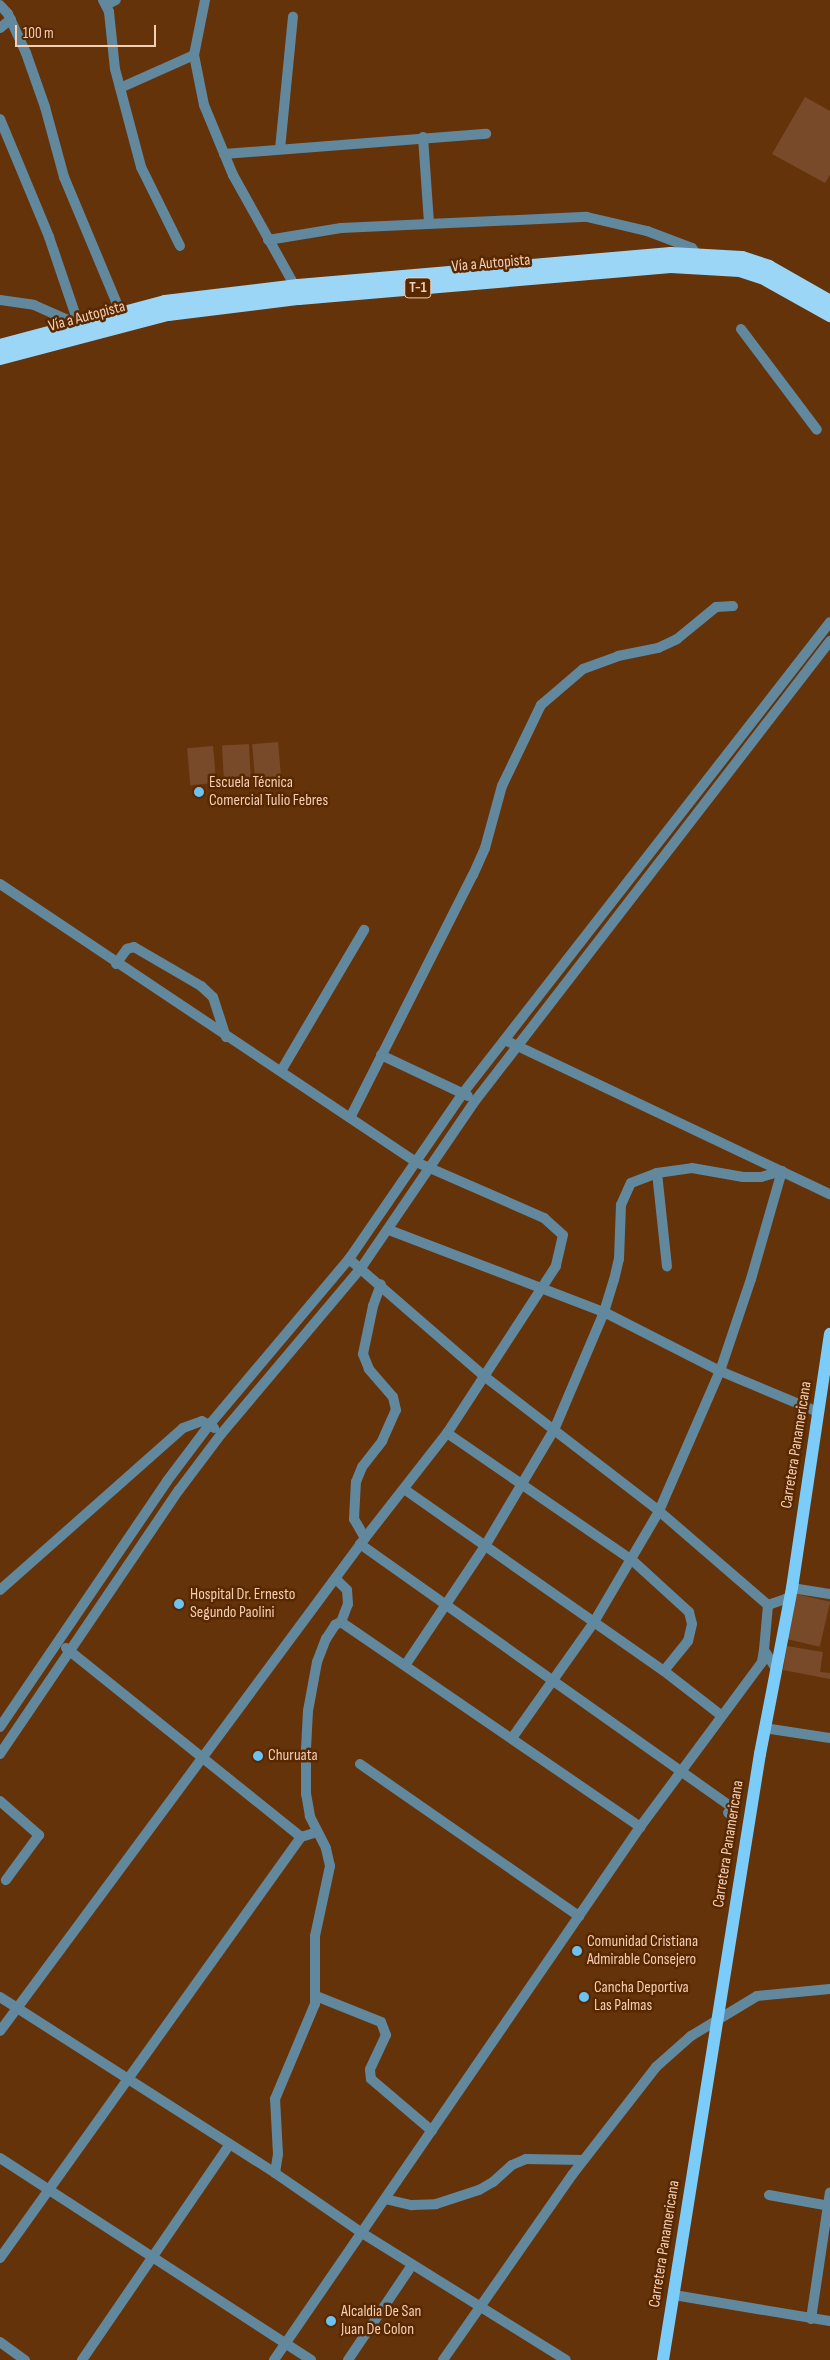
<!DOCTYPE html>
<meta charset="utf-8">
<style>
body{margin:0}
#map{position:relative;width:830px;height:2360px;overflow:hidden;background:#643309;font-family:"Sofia Sans Condensed",sans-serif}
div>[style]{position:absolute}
.green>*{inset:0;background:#784a2a;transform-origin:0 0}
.minor>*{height:10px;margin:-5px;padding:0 5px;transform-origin:5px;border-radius:5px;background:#62889e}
.primary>*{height:12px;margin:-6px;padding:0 6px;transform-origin:6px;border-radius:6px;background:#7bccf9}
.trunk>*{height:14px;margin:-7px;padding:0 7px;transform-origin:7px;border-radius:7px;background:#9bd6f7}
.dots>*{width:14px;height:14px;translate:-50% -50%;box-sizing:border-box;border:2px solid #582800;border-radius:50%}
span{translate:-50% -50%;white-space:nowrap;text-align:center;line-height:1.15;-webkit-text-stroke:5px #582800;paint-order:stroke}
.shield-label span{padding:1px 4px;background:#582800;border:1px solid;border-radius:4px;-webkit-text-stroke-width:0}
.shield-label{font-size:15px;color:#f4ceb5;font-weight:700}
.street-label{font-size:16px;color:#f4ceb5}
.poi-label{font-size:16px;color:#f4ceb5}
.left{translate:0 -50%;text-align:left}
.scale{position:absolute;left:15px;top:25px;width:141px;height:22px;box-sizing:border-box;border:2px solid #f4ceb5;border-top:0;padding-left:6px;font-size:15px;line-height:18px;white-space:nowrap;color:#f4ceb5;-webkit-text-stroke:4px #582800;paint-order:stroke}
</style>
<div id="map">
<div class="green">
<i style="clip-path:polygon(805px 97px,830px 111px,830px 175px,825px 183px,772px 154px)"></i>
<i style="left:278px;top:742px;width:37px;height:26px;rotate:85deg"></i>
<i style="left:249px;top:744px;width:36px;height:27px;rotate:87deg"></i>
<i style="left:213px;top:746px;width:37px;height:26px;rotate:85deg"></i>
<i style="left:796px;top:1594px;width:35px;height:46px;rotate:13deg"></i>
<i style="clip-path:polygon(787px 1646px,823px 1652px,820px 1672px,830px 1673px,830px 1679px,783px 1670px)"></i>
</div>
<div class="minor">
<i style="left:103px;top:0;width:13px;rotate:63deg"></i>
<i style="left:109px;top:12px;width:57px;rotate:84deg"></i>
<i style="left:115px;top:69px;width:101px;rotate:75.1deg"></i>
<i style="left:141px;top:167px;width:88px;rotate:63.7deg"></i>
<i style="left:205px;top:0;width:56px;rotate:101.3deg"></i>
<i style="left:194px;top:55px;width:51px;rotate:78.7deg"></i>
<i style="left:204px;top:105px;width:76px;rotate:67.5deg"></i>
<i style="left:233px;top:175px;width:134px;rotate:60.9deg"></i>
<i style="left:0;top:5px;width:12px;rotate:48deg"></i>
<i style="left:8px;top:14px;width:43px;rotate:65.2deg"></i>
<i style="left:26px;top:53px;width:57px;rotate:70.6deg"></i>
<i style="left:45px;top:107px;width:73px;rotate:74.8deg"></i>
<i style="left:64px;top:177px;width:147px;rotate:67.3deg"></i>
<i style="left:106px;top:5px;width:11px;rotate:-27deg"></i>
<i style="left:0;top:28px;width:14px;rotate:-39deg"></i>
<i style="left:120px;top:88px;width:81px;rotate:-24deg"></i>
<i style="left:0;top:119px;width:128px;rotate:67.4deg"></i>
<i style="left:49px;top:237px;width:93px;rotate:71.2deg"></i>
<i style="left:423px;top:137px;width:85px;rotate:86deg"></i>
<i style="left:280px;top:149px;width:133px;rotate:-84.4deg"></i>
<i style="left:224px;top:154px;width:263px;rotate:-4.4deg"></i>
<i style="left:268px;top:240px;width:74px;rotate:-9.3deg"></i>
<i style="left:341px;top:228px;width:246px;rotate:-2.6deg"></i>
<i style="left:587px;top:217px;width:62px;rotate:13.1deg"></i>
<i style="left:647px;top:231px;width:48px;rotate:20.7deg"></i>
<i style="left:692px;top:248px;width:9px;rotate:54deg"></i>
<i style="left:0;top:300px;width:34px;rotate:8deg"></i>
<i style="left:34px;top:305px;width:49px;rotate:24deg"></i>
<i style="left:741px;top:329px;width:126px;rotate:53deg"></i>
<i style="left:0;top:884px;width:500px;rotate:33.75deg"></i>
<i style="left:416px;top:1162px;width:140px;rotate:23.6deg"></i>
<i style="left:544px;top:1218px;width:25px;rotate:42deg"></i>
<i style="left:563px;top:1235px;width:32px;rotate:103deg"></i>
<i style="left:556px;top:1266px;width:199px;rotate:123.1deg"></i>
<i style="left:447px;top:1433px;width:133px;rotate:128deg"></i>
<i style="left:365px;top:1538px;width:613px;rotate:126.51deg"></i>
<i style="left:116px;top:964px;width:19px;rotate:-54deg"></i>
<i style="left:127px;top:949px;width:7px;rotate:-16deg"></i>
<i style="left:134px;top:947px;width:78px;rotate:30.2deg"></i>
<i style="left:201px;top:986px;width:16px;rotate:43deg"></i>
<i style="left:213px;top:997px;width:42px;rotate:72deg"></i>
<i style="left:505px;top:1040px;width:360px;rotate:25.4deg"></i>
<i style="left:381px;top:1055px;width:96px;rotate:25.2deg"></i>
<i style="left:281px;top:1071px;width:164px;rotate:-59.5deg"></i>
<i style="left:351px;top:1116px;width:270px;rotate:-63.2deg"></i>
<i style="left:473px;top:875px;width:30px;rotate:-66deg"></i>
<i style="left:485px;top:848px;width:64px;rotate:-74.7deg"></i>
<i style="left:502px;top:786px;width:90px;rotate:-64.3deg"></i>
<i style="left:541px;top:705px;width:55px;rotate:-40.6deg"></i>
<i style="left:583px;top:669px;width:37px;rotate:-20deg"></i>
<i style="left:618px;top:656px;width:41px;rotate:-11.3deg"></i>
<i style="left:658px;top:648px;width:21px;rotate:-25deg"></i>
<i style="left:677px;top:639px;width:50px;rotate:-39.4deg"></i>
<i style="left:716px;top:607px;width:17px;rotate:-3deg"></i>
<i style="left:657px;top:1173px;width:94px;rotate:83.9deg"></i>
<i style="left:389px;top:1230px;width:230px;rotate:20.9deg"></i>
<i style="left:604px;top:1312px;width:130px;rotate:27deg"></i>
<i style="left:720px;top:1371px;width:106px;rotate:22.7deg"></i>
<i style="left:349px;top:1259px;width:179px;rotate:40.9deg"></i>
<i style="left:484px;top:1376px;width:221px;rotate:37.6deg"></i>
<i style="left:659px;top:1511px;width:144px;rotate:40.8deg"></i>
<i style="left:447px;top:1433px;width:224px;rotate:34.5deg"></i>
<i style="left:632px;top:1560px;width:77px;rotate:42.4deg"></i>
<i style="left:689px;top:1612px;width:12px;rotate:76deg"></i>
<i style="left:692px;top:1624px;width:17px;rotate:103deg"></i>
<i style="left:688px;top:1641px;width:38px;rotate:129deg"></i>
<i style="left:404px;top:1489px;width:317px;rotate:35deg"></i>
<i style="left:664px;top:1671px;width:73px;rotate:37.8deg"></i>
<i style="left:365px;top:1538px;width:22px;rotate:-120deg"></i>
<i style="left:354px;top:1519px;width:37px;rotate:-87deg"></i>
<i style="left:356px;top:1482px;width:16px;rotate:-68deg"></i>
<i style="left:362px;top:1467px;width:33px;rotate:-52deg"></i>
<i style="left:382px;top:1441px;width:34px;rotate:-66deg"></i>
<i style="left:396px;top:1410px;width:13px;rotate:-103deg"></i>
<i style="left:393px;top:1397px;width:37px;rotate:-131deg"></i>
<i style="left:369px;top:1369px;width:16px;rotate:-112deg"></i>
<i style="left:363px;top:1354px;width:49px;rotate:-78.2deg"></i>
<i style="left:373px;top:1306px;width:23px;rotate:-70deg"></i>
<i style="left:360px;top:1544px;width:456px;rotate:35.3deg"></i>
<i style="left:732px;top:1807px;width:7px;rotate:124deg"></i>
<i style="left:792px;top:1588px;width:38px;rotate:9deg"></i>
<i style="left:0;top:1590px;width:244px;rotate:-41.5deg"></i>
<i style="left:183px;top:1428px;width:20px;rotate:-20deg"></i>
<i style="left:202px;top:1421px;width:14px;rotate:30deg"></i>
<i style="left:341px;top:1622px;width:363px;rotate:34.4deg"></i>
<i style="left:66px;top:1648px;width:302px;rotate:38.8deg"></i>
<i style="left:406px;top:1664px;width:142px;rotate:-56.2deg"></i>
<i style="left:485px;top:1546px;width:135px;rotate:-59.3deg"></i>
<i style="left:554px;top:1430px;width:128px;rotate:-67deg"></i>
<i style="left:604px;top:1312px;width:34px;rotate:-73deg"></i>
<i style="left:614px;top:1280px;width:22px;rotate:-77deg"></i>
<i style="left:619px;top:1259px;width:54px;rotate:-87.9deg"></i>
<i style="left:621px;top:1205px;width:24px;rotate:-66deg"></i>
<i style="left:631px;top:1183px;width:28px;rotate:-21deg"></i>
<i style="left:657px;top:1173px;width:35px;rotate:-8deg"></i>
<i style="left:692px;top:1168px;width:52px;rotate:10deg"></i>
<i style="left:743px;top:1177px;width:18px"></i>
<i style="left:761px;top:1177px;width:22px;rotate:-16deg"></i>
<i style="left:775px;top:1667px;width:20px;rotate:-123deg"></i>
<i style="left:764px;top:1650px;width:45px;rotate:-84.9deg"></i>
<i style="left:768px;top:1605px;width:18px;rotate:-19deg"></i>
<i style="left:785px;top:1599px;width:4px;rotate:27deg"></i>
<i style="left:0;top:1727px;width:297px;rotate:-55.8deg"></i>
<i style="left:167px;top:1481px;width:71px;rotate:-53deg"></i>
<i style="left:210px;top:1424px;width:216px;rotate:-49.9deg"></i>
<i style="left:349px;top:1259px;width:201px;rotate:-55.5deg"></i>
<i style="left:463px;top:1093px;width:597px;rotate:-52.07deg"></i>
<i style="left:764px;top:1728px;width:67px;rotate:8.6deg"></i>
<i style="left:512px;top:1738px;width:142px;rotate:-54.7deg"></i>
<i style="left:594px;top:1622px;width:129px;rotate:-59.6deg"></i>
<i style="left:659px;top:1511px;width:153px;rotate:-66.5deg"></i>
<i style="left:720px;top:1371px;width:97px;rotate:-71.4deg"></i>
<i style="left:751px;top:1279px;width:112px;rotate:-74deg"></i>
<i style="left:0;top:1754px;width:319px;rotate:-55.9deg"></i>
<i style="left:179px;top:1490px;width:71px;rotate:-53deg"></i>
<i style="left:222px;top:1433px;width:216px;rotate:-49.9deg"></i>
<i style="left:361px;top:1268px;width:202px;rotate:-55.7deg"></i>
<i style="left:475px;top:1101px;width:581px;rotate:-52.34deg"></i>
<i style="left:360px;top:1764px;width:267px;rotate:34.8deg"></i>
<i style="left:0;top:1801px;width:52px;rotate:41.1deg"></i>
<i style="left:39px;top:1835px;width:56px;rotate:126.3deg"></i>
<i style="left:316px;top:1996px;width:70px;rotate:21.8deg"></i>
<i style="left:381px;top:2022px;width:14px;rotate:69deg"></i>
<i style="left:386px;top:2035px;width:38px;rotate:115deg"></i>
<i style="left:370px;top:2070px;width:9px;rotate:84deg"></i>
<i style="left:371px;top:2079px;width:80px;rotate:40.4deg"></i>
<i style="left:0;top:1997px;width:326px;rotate:32.6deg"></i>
<i style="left:275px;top:2173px;width:106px;rotate:34.6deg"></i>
<i style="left:362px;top:2233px;width:240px;rotate:31.9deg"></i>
<i style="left:0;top:2158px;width:371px;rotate:33deg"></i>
<i style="left:275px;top:2173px;width:19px;rotate:-81deg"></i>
<i style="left:278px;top:2154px;width:55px;rotate:-93.1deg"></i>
<i style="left:275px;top:2099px;width:103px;rotate:-67.2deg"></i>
<i style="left:315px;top:2004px;width:68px;rotate:-90deg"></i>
<i style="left:315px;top:1936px;width:72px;rotate:-77.9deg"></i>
<i style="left:330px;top:1866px;width:18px;rotate:-103deg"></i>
<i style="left:326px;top:1848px;width:36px;rotate:-117deg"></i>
<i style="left:310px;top:1816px;width:22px;rotate:-100deg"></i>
<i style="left:306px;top:1794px;width:45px;rotate:-90deg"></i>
<i style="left:306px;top:1749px;width:38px;rotate:-87deg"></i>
<i style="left:308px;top:1711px;width:50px;rotate:-79.6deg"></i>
<i style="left:317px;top:1662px;width:25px;rotate:-69deg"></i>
<i style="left:326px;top:1639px;width:17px;rotate:-57deg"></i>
<i style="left:335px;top:1625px;width:7px;rotate:-27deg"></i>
<i style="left:341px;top:1622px;width:19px;rotate:-69deg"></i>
<i style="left:348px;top:1604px;width:14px;rotate:-94deg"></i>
<i style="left:347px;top:1590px;width:16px;rotate:-135deg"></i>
<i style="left:769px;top:2195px;width:62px;rotate:10.2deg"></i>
<i style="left:385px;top:2199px;width:28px;rotate:13deg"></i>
<i style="left:412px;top:2205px;width:24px;rotate:-2deg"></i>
<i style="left:436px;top:2204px;width:45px;rotate:-18deg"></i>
<i style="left:479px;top:2190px;width:16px;rotate:-30deg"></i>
<i style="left:493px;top:2182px;width:25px;rotate:-42deg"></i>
<i style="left:512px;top:2165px;width:15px;rotate:-23deg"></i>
<i style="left:526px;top:2159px;width:57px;rotate:1deg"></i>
<i style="left:0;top:2258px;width:518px;rotate:-54.44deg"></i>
<i style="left:301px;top:1837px;width:17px;rotate:-17deg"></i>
<i style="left:674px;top:2295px;width:158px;rotate:9.5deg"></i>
<i style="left:811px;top:2319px;width:128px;rotate:-81.5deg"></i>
<i style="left:0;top:2342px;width:31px;rotate:36deg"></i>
<i style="left:82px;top:2360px;width:260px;rotate:-55.6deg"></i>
<i style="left:274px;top:2360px;width:647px;rotate:-55.52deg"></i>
<i style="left:640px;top:1827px;width:205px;rotate:-53.5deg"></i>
<i style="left:762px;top:1662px;width:12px;rotate:-81deg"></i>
<i style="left:348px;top:2360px;width:115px;rotate:-56deg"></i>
<i style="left:443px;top:2360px;width:226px;rotate:-55.1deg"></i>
<i style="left:572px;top:2175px;width:137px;rotate:-52.1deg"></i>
<i style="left:656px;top:2067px;width:47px;rotate:-41.5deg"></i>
<i style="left:691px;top:2036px;width:77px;rotate:-31.2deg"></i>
<i style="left:757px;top:1996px;width:73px;rotate:-5.5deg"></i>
</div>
<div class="primary">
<i style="left:663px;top:2360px;width:614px;rotate:-80.91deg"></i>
<i style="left:760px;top:1754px;width:169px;rotate:-79.1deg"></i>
<i style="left:792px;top:1588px;width:257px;rotate:-81.5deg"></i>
</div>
<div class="trunk">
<i style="left:0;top:346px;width:171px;rotate:-14.9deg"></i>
<i style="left:165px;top:302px;width:134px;rotate:-6.9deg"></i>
<i style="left:298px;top:286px;width:374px;rotate:-4.9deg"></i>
<i style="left:671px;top:254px;width:71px;rotate:3.2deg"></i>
<i style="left:742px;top:258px;width:28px;rotate:18deg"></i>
<i style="left:769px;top:267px;width:70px;rotate:29.8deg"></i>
<i style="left:0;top:358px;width:174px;rotate:-14.7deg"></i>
<i style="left:168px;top:314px;width:132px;rotate:-7deg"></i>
<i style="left:299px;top:298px;width:373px;rotate:-4.9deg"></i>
<i style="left:671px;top:266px;width:69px;rotate:3.3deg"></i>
<i style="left:740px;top:270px;width:25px;rotate:18deg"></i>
<i style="left:764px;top:278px;width:76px;rotate:29.3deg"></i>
</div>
<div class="dots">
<i style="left:199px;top:792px;background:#6cc3f2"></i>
<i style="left:179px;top:1604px;background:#6cc3f2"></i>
<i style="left:258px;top:1756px;background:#6cc3f2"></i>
<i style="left:577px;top:1951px;background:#6cc3f2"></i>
<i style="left:584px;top:1997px;background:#6cc3f2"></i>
<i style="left:331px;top:2321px;background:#6cc3f2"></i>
</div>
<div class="shield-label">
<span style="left:418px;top:288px">T-1</span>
</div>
<div class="street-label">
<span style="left:491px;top:264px;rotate:-5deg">Vía a Autopista</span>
<span style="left:87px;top:317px;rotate:-15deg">Vía a Autopista</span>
<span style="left:797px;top:1445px;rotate:-81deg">Carretera Panamericana</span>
<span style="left:729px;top:1844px;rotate:-81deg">Carretera Panamericana</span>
<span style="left:665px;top:2244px;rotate:-81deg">Carretera Panamericana</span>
</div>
<div class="poi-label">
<span class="left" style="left:209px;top:792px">Escuela Técnica<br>Comercial Tulio Febres</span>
<span class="left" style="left:190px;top:1604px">Hospital Dr. Ernesto<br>Segundo Paolini</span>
<span class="left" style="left:268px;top:1756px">Churuata</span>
<span class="left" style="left:587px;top:1951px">Comunidad Cristiana<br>Admirable Consejero</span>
<span class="left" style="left:594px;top:1997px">Cancha Deportiva<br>Las Palmas</span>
<span class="left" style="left:341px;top:2321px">Alcaldia De San<br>Juan De Colon</span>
</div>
<div class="scale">100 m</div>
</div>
